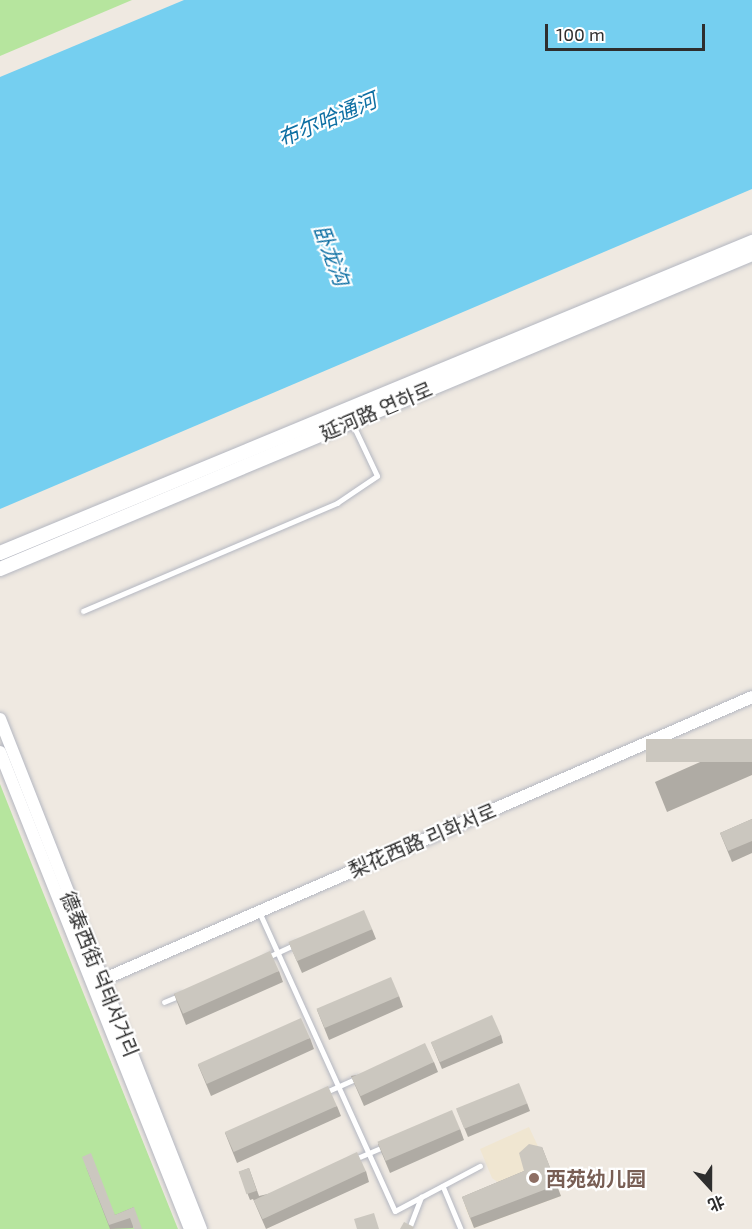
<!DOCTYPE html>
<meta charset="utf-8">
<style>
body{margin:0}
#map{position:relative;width:752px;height:1229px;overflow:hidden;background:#efe9e1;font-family:"Exo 2","Noto Sans SC","Noto Sans KR",sans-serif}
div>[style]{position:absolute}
.education>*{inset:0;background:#f0e6d1}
.green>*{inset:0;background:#b6e59e}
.water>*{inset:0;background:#75cff0}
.roads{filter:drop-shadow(0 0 2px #b4b7c1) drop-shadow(0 0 2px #b4b7c1)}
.service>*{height:4.5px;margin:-2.25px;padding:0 2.25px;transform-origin:2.25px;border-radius:2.25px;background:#fff}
.tertiary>*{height:12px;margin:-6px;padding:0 6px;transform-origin:6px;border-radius:6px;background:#fff}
.secondary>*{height:14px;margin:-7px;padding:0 7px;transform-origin:7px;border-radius:7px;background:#fff}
.wall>*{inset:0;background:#afaba4}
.building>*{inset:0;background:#cbc7bf;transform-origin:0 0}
.dots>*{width:16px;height:16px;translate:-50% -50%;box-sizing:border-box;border:3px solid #fff;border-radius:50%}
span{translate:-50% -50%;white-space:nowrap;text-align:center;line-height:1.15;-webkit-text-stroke:4.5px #fff;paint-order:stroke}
.street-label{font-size:20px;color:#2e2e2e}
.education-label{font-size:20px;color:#785e54;font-weight:700}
.left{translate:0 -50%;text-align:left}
.water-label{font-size:21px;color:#0d6fa3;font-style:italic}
.north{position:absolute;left:680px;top:1157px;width:60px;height:60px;-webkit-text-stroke:4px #fff;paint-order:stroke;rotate:159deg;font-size:16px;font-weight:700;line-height:24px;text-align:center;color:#2e2e2e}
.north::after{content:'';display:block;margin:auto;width:21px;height:27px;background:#2e2e2e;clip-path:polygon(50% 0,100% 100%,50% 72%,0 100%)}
.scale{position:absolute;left:545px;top:24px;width:160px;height:27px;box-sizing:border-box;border:3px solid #2e2e2e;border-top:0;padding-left:8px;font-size:18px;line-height:21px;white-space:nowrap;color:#2e2e2e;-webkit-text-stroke:4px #fff;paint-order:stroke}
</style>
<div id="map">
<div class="education">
<i style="clip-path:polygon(529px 1127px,561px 1196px,474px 1228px,465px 1207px,499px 1183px,492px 1178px,480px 1149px)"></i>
</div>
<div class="green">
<i style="clip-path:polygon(0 0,132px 0,0 56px)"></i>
<i style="clip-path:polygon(0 784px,40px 885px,178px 1229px,0 1229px)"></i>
</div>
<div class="water">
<i style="clip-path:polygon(184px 0,752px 0,752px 189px,0 509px,0 77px)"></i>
</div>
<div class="roads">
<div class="service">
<i style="left:83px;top:611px;width:276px;rotate:-23deg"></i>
<i style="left:337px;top:503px;width:48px;rotate:-34deg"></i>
<i style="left:377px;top:476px;width:59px;rotate:-115.3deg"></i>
<i style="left:260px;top:913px;width:327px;rotate:65.6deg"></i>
<i style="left:395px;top:1211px;width:96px;rotate:-27.9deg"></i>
<i style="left:268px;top:957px;width:31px;rotate:-25deg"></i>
<i style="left:164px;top:1002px;width:18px;rotate:-22deg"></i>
<i style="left:326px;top:1092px;width:34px;rotate:-24deg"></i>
<i style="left:355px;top:1159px;width:30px;rotate:-23deg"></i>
<i style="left:443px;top:1186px;width:47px;rotate:67.3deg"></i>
<i style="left:410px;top:1226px;width:31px;rotate:-69deg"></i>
</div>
<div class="tertiary">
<i style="left:0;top:719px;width:548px;rotate:68.49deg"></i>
<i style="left:0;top:752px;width:513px;rotate:68.28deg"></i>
<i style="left:93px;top:984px;width:719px;rotate:-23.53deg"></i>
</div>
<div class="secondary">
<i style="left:0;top:553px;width:814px;rotate:-22.47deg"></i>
<i style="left:0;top:569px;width:815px;rotate:-22.73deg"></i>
</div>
</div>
<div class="wall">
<i style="clip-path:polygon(752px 739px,752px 775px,667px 812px,655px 782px)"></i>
<i style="clip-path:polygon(752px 819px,752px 853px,732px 862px,720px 833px)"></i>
<i style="clip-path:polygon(372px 929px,376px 939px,302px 973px,289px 943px)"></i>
<i style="clip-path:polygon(279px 971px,283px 982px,186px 1025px,174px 994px)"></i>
<i style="clip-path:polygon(399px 996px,403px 1007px,329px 1040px,317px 1010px)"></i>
<i style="clip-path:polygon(501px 1035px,503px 1043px,442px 1069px,431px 1042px)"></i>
<i style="clip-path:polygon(310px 1038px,314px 1049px,211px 1096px,198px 1065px)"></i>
<i style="clip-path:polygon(434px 1062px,438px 1072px,364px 1106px,351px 1076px)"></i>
<i style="clip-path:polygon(527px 1103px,530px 1111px,468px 1137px,457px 1110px)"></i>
<i style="clip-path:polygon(337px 1106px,341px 1116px,237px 1163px,225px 1133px)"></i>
<i style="clip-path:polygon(460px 1129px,464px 1140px,390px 1173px,378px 1144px)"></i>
<i style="clip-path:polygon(542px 1147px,561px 1196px,474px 1228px,462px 1197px,524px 1171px)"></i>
<i style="clip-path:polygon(86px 1167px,115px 1215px,134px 1207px,133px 1228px,110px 1229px)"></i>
<i style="clip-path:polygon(249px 1168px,259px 1196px,366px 1171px,369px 1182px,266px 1229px,253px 1199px,250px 1200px,239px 1172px)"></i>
</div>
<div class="building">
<i style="left:752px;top:739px;width:23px;height:106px;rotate:90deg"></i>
<i style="clip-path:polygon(752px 819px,752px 841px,728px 851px,720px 833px)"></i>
<i style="left:364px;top:910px;width:21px;height:82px;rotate:67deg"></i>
<i style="left:270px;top:951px;width:22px;height:105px;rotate:66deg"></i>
<i style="left:391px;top:977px;width:21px;height:81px;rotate:67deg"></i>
<i style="left:492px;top:1015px;width:22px;height:67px;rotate:66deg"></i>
<i style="left:301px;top:1018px;width:22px;height:113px;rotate:66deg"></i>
<i style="left:425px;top:1043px;width:21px;height:81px;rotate:65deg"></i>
<i style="left:519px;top:1083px;width:22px;height:68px;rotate:68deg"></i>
<i style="left:328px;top:1086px;width:22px;height:113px;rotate:66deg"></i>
<i style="left:452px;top:1110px;width:21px;height:81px;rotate:67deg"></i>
<i style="clip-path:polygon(529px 1144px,542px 1147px,557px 1185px,470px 1218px,462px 1197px,524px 1171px,519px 1153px)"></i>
<i style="left:357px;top:1152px;width:21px;height:114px;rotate:65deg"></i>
<i style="clip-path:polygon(91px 1153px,115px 1215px,134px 1207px,142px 1229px,134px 1229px,130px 1218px,109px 1225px,82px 1157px)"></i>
<i style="left:249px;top:1168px;width:24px;height:11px;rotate:71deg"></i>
<i style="clip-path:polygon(374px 1213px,379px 1229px,357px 1229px,354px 1219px)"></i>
<i style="clip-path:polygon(404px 1222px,414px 1227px,413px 1229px,400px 1229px)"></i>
</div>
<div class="dots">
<i style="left:534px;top:1178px;background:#8d6e63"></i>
</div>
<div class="street-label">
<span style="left:376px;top:411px;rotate:-23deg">延河路 연하로</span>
<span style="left:422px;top:840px;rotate:-23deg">梨花西路 리화서로</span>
<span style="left:100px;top:974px;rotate:68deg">德泰西街 덕태서거리</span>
</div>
<div class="education-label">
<span class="left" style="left:546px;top:1178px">西苑幼儿园</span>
</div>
<div class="water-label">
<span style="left:327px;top:119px;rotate:-23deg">布尔哈通河</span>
<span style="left:332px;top:255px;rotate:69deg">卧龙沟</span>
</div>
<div class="north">北</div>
<div class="scale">100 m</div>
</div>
